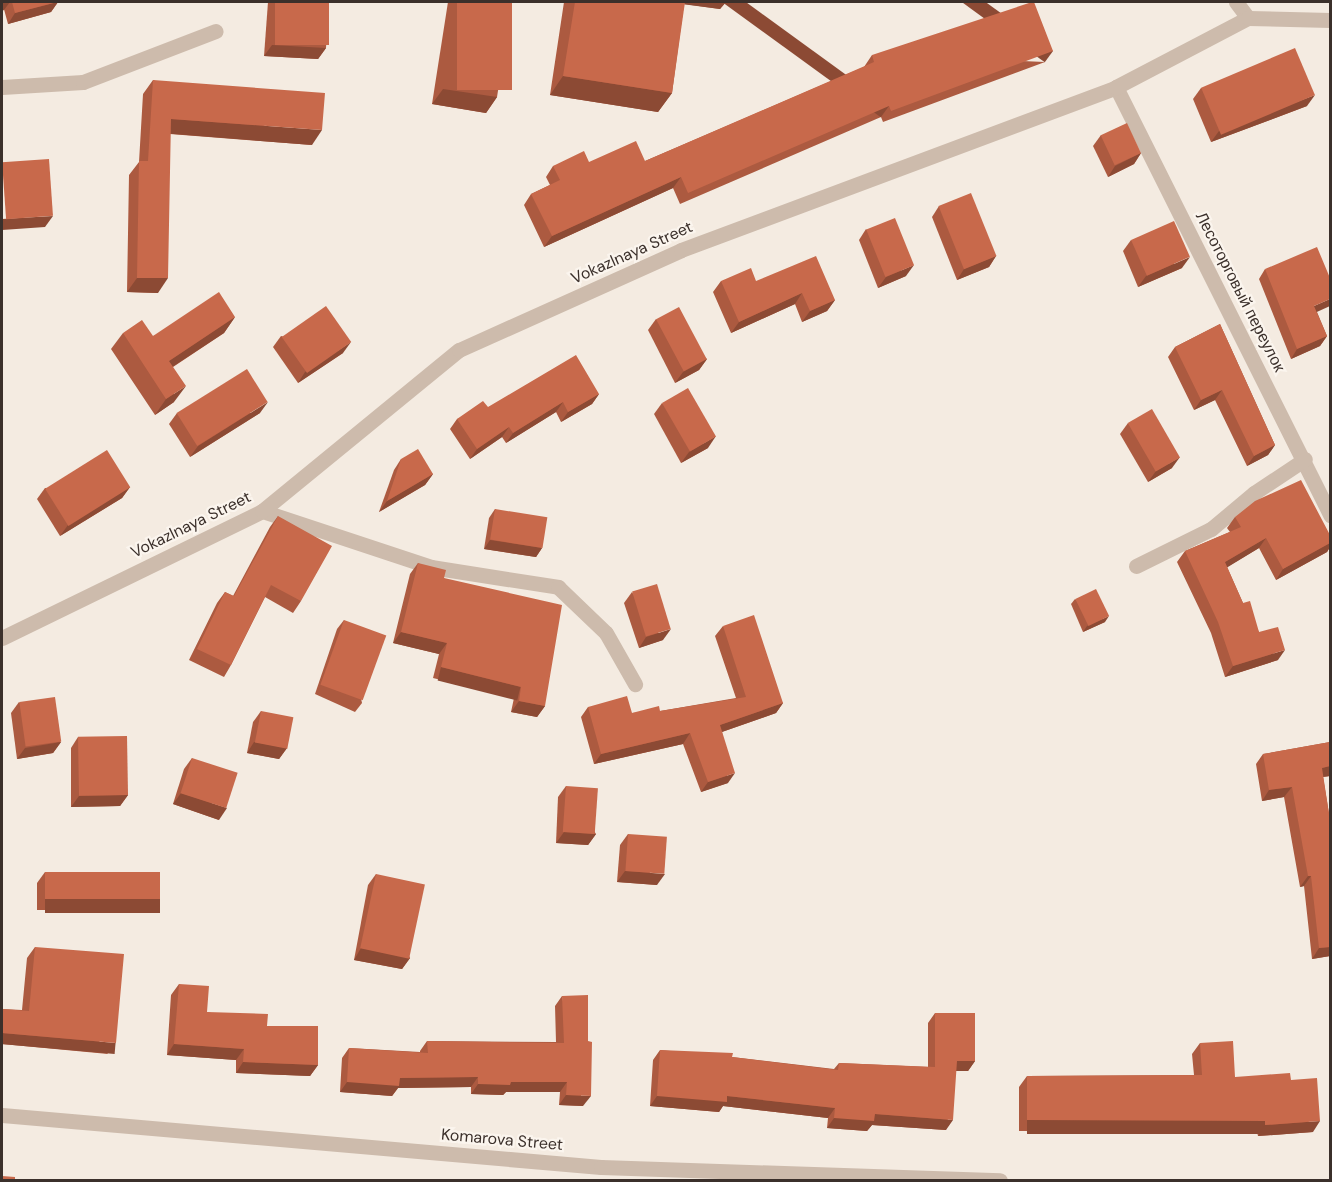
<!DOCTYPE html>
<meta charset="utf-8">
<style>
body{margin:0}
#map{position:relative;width:1332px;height:1182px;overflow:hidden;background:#f4ebe1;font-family:"DM Sans",sans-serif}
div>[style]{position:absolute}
.minor>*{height:15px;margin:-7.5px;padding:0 7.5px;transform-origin:7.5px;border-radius:7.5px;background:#cdbbac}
.wall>*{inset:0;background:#ac5a40}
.shaded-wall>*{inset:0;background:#8c4a34;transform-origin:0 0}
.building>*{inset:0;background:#c8694b;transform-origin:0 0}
span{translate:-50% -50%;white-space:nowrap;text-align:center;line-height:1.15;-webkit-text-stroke:4.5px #fbf5ee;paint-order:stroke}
.street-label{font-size:16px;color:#3b302b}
.frame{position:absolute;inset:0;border:3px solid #3b302b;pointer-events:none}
</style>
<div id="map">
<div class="minor">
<i style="left:1236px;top:2px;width:20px;rotate:53deg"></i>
<i style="left:2px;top:87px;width:81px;rotate:-3.5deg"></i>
<i style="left:83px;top:82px;width:142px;rotate:-21deg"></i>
<i style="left:1116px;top:87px;width:479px;rotate:63.4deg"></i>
<i style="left:262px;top:511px;width:178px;rotate:18.3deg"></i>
<i style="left:431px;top:567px;width:129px;rotate:8.9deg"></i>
<i style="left:558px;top:587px;width:66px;rotate:43.8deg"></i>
<i style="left:606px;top:633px;width:59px;rotate:60.4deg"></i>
<i style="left:1136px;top:566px;width:84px;rotate:-26.3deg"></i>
<i style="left:1211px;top:529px;width:56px;rotate:-39.9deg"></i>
<i style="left:1254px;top:493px;width:61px;rotate:-33.7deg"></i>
<i style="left:2px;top:638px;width:289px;rotate:-26deg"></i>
<i style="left:262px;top:511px;width:254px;rotate:-39.3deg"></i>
<i style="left:459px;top:350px;width:243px;rotate:-24.2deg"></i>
<i style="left:681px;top:250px;width:465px;rotate:-20.5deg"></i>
<i style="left:1116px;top:87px;width:149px;rotate:-27.6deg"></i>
<i style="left:1248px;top:18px;width:82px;rotate:1.4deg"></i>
<i style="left:2px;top:1115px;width:601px;rotate:4.96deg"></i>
<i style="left:601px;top:1167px;width:399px;rotate:1.9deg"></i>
</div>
<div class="wall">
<i style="clip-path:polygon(2px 2px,58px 2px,51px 12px,8px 24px)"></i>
<i style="clip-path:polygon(268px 2px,329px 2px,326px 48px,318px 59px,264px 56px)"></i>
<i style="clip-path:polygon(448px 2px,512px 2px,497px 97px,486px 113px,432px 104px)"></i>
<i style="clip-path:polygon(564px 2px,726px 2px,720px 9px,684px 4px,672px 93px,658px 112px,550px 95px)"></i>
<i style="clip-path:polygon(872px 55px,1045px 62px,883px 122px,881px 117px,680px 204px,673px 188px,544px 247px,524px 205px,531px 194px,550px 185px,546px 177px,553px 166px,589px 162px,645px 161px,864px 67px)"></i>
<i style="clip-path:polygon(153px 80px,312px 145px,170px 134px,158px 293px,127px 292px,129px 175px,139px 162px,143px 94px)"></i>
<i style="clip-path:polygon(1201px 88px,1307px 106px,1211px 142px,1193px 99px)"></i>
<i style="clip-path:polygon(1101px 135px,1141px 153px,1134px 164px,1108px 177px,1093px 146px)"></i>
<i style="clip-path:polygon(939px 206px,996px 256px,989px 267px,957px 280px,932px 217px)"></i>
<i style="clip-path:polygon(866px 229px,906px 276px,878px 288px,859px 240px)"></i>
<i style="clip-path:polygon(1131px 240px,1182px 268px,1138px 287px,1123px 251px)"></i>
<i style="clip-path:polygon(1265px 269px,1317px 312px,1327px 336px,1320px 346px,1291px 359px,1259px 279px)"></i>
<i style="clip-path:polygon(721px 281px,756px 281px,835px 300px,827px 311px,802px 322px,795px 304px,731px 333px,713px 292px)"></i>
<i style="clip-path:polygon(235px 317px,224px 333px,173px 367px,174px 402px,155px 415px,111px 349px,123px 333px,153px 336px)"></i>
<i style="clip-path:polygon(656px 319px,707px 359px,699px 370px,675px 383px,648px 330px)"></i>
<i style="clip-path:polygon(1220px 324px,1275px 445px,1268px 455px,1247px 466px,1215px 400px,1194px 410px,1168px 357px,1175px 347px)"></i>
<i style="clip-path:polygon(281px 336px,343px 353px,298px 383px,273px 347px)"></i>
<i style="clip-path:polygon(599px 394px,592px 404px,561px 422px,556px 412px,506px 443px,502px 437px,470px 459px,450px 429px,457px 419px,488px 407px)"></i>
<i style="clip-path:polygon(662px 403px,708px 448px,681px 463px,654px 414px)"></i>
<i style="clip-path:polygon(177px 413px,260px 413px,190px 457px,169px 424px)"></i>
<i style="clip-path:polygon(1128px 423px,1172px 468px,1148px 482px,1120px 434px)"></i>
<i style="clip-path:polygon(401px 459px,433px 474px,425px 485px,379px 512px,394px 470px)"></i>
<i style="clip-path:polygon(130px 487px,122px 498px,60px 536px,37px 499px,45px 488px)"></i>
<i style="clip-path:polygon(495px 509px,542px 548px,536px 557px,484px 549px,489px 518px)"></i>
<i style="clip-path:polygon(278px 516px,301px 601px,293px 613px,265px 597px,231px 665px,224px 677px,189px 660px,217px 603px,225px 592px,233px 596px,270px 527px)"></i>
<i style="clip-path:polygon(1235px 517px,1330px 535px,1330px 547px,1327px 552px,1276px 580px,1259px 548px,1227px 567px,1243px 603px,1259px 632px,1278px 660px,1225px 677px,1211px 633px,1177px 562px,1185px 551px,1230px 532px,1227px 528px)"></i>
<i style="clip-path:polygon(418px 563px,444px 578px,545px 706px,537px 717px,511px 712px,514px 698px,433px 678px,439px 654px,393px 643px,410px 574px)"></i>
<i style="clip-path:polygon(632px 592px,663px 640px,639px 648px,624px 603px)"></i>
<i style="clip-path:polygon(1075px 599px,1105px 622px,1083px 632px,1071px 604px)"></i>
<i style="clip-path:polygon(344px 620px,362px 703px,355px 712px,315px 694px,337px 629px)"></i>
<i style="clip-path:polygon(723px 626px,783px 703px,776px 713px,722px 732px,728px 783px,701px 792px,683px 744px,594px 764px,581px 717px,588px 707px,632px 713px,660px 711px,736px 698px,715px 636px)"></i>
<i style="clip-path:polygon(19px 702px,61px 742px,53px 753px,17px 759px,11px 713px)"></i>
<i style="clip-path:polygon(261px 711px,287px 748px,279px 759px,247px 753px,253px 722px)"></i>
<i style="clip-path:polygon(78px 737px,128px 795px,120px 806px,71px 807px,71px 748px)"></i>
<i style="clip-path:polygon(1330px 742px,1330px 776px,1323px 777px,1330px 820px,1330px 956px,1312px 959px,1304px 886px,1300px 887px,1284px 797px,1262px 801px,1256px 764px,1263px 754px)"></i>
<i style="clip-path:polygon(192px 758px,219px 820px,173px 804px,184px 769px)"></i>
<i style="clip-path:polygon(566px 786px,596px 834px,588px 845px,556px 843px,558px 797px)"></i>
<i style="clip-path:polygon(628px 834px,657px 885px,617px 882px,620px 845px)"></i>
<i style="clip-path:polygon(45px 872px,152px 910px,37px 910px,37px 883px)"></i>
<i style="clip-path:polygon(376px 874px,410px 958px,402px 969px,354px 960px,368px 885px)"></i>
<i style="clip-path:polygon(35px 947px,108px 1054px,2px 1044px,2px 1009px,22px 1010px,27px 958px)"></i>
<i style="clip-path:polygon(179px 984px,207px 1012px,267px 1026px,318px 1065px,310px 1076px,236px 1073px,236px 1060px,167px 1055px,171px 995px)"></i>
<i style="clip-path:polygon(562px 996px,583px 1106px,559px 1105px,560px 1092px,506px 1092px,503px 1095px,471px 1094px,471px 1087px,398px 1088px,392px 1096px,340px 1092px,342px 1058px,349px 1048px,420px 1052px,420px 1051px,427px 1041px,556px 1042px,555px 1006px)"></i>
<i style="clip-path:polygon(935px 1013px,975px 1061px,968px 1071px,956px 1071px,946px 1130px,872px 1125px,867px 1131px,827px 1128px,828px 1118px,723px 1106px,719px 1112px,650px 1106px,653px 1060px,660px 1050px,732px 1057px,834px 1069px,839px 1063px,928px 1067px,928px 1023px)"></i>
<i style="clip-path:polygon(1200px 1043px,1235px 1077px,1291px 1080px,1313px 1132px,1258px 1136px,1257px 1132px,1019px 1131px,1019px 1087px,1027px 1076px,1194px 1075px,1192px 1054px)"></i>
</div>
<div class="shaded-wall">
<i style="clip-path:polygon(5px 2px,10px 2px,4px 10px,2px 11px,2px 3px)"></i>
<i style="clip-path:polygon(58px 2px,51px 12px,8px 24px,15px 13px)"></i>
<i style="clip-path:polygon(674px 2px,726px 2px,720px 9px,674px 3px)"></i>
<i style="clip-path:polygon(272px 45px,326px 48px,318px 59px,264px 56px)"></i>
<i style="left:1053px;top:51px;width:14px;height:173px;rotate:126deg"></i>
<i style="clip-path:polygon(563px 76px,672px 93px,658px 112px,550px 95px)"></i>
<i style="clip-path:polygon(443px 89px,497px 97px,486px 113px,432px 104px)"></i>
<i style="clip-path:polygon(1315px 95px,1307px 106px,1211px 142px,1219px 131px)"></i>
<i style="left:889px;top:106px;width:14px;height:219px;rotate:126deg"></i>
<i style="clip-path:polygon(171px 119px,322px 130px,312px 145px,161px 133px)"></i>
<i style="clip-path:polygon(1141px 153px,1134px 164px,1108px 177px,1115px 166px)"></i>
<i style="clip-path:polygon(681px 177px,673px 188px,544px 247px,552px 236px)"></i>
<i style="clip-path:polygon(53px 216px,45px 227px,2px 230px,2px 219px)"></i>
<i style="clip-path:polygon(996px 256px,989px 267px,957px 280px,964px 269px)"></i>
<i style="clip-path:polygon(1190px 257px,1182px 268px,1138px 287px,1146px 276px)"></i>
<i style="clip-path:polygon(914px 265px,906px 276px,878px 288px,886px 277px)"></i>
<i style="clip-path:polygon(137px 278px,168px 278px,158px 293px,127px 292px)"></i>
<i style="clip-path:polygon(802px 293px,795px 304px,731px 333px,739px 322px)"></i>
<i style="clip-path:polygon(1330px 299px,1330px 306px,1308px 316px,1314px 306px)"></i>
<i style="clip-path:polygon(835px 300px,827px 311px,802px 322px,810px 311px)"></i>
<i style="clip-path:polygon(235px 317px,224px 333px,157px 377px,169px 361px)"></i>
<i style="clip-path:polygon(1327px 336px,1320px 346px,1291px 359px,1297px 349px)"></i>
<i style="clip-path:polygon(351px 342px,343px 353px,298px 383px,305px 372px)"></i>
<i style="clip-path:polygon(707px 359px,699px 370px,675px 383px,683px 372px)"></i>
<i style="clip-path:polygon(186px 386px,174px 402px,155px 415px,166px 399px)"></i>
<i style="clip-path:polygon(1222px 390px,1215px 400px,1194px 410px,1201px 400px)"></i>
<i style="clip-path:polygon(599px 394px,592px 404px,561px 422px,568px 412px)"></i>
<i style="clip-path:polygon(268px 402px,260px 413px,190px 457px,198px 446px)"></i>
<i style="clip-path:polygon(563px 402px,556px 412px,506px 443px,513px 433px)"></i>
<i style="clip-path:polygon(509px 427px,502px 437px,470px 459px,477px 449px)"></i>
<i style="clip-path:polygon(716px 436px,708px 448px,681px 463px,689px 452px)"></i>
<i style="clip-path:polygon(1275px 445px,1268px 455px,1247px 466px,1254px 456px)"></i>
<i style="clip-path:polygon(1180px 457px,1172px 468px,1148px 482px,1156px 471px)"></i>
<i style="clip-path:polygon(433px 474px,425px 485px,379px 512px,387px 501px)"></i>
<i style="clip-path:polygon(130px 487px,122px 498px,60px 536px,68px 525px)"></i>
<i style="clip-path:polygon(1266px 538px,1259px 548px,1218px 573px,1225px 562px)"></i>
<i style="clip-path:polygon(490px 540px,542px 548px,536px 557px,484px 549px)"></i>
<i style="clip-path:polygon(1330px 543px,1330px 547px,1327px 552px,1276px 580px,1283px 569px)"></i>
<i style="clip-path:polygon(1109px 616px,1105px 622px,1083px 632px,1087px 626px)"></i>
<i style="clip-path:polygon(671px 629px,663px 640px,639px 648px,646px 637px)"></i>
<i style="clip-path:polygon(401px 632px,447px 643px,439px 654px,393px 643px)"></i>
<i style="clip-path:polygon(1285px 650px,1278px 660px,1225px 677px,1233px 666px)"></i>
<i style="left:441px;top:667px;width:82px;height:14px;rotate:14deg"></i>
<i style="clip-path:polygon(519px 701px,545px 706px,537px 717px,511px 712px)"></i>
<i style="clip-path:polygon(783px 703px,776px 713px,713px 735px,720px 725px)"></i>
<i style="clip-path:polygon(690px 733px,683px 744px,594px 764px,601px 754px)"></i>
<i style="clip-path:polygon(61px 742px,53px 753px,17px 759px,25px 748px)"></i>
<i style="clip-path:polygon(254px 742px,287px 748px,279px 759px,247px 753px)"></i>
<i style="clip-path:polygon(1330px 766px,1330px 776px,1314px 778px,1322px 768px)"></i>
<i style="clip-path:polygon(735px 773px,728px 783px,701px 792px,708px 782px)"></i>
<i style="clip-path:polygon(1292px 787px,1284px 797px,1262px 801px,1269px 790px)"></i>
<i style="clip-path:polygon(181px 793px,227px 808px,219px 820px,173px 804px)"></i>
<i style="clip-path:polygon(128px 795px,120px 806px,71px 807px,79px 796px)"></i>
<i style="clip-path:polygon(564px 832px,596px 834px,588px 845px,556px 843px)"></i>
<i style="clip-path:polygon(625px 871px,665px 874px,657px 885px,617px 882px)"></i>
<i style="clip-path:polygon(1308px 876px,1311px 876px,1304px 886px,1300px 887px)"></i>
<i style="left:45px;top:899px;width:115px;height:14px"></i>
<i style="clip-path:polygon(1330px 947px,1330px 956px,1312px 959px,1319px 948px)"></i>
<i style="clip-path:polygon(361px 948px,410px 958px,402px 969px,354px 960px)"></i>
<i style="left:2px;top:1033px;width:114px;height:11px;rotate:5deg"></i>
<i style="clip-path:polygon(174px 1044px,244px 1049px,236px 1060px,167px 1055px)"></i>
<i style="clip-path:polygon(957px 1061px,975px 1061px,968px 1071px,950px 1071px)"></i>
<i style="clip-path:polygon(243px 1062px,318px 1065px,310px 1076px,236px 1073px)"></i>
<i style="clip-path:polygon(478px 1077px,471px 1087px,398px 1088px,392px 1096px,340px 1092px,347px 1082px,400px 1078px)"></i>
<i style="clip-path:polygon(511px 1082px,567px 1082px,560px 1092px,506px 1092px,503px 1095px,471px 1094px,478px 1084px)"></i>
<i style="clip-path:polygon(566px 1095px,591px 1096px,583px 1106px,559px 1105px)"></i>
<i style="clip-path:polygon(657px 1096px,727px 1096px,835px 1108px,828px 1118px,723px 1106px,719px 1112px,650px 1106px)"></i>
<i style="clip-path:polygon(875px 1114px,953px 1120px,946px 1130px,872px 1125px,867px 1131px,827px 1128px,834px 1118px)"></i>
<i style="left:1027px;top:1120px;width:238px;height:14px"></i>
<i style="clip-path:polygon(1320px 1121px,1313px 1132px,1258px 1136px,1265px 1125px)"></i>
</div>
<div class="building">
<i style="clip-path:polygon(12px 2px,57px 2px,15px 13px)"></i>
<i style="left:275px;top:2px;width:54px;height:43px"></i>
<i style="left:457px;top:2px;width:55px;height:88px"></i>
<i style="clip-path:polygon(575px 2px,685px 2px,672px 93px,563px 76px)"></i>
<i style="clip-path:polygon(1032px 2px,1034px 2px,1053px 51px,891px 111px,889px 106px,688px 193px,681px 177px,552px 236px,531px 194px,560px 180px,553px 166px,584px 151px,589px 162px,636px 141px,645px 161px,874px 62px,872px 55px)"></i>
<i style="left:1295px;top:48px;width:51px;height:102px;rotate:67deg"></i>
<i style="clip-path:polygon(153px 80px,325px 93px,322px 130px,171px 119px,168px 278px,137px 278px,139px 161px,148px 161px)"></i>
<i style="left:1127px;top:123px;width:33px;height:29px;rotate:65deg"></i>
<i style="left:49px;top:159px;width:57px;height:47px;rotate:86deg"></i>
<i style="left:971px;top:193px;width:68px;height:35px;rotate:68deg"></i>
<i style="left:895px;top:218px;width:51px;height:31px;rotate:68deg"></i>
<i style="left:1174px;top:221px;width:39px;height:47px;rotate:66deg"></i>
<i style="clip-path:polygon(1317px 247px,1330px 278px,1330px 299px,1314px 306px,1327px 336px,1297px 349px,1265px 269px)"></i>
<i style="clip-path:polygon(816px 256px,835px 300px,810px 311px,802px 293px,739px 322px,721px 281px,751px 268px,756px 281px)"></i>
<i style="clip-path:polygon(219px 292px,235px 317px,169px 361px,186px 386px,166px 399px,123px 333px,142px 320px,153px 336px)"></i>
<i style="left:326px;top:306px;width:44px;height:54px;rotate:55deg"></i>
<i style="left:679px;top:307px;width:59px;height:26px;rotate:62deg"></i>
<i style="clip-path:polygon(1220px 324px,1275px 445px,1254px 456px,1222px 390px,1201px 400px,1175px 347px)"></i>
<i style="clip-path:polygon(576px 355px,599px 394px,568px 412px,563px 402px,513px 433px,509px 427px,477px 449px,457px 419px,483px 401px,488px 407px)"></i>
<i style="left:247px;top:369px;width:39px;height:83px;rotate:58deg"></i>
<i style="left:688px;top:388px;width:56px;height:30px;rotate:60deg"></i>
<i style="left:1152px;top:409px;width:56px;height:28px;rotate:60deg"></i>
<i style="clip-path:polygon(418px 449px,433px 474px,387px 501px,401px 459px)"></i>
<i style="left:107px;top:450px;width:44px;height:73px;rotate:58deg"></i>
<i style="clip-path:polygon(1301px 480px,1330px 535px,1330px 543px,1283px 569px,1266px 538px,1225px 562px,1243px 603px,1250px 601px,1259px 632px,1278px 627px,1285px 650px,1233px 666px,1218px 622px,1185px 551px,1241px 527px,1235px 517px,1255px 501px)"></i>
<i style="left:495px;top:509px;width:53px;height:31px;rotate:9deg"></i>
<i style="clip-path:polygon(278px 516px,332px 546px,301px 601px,271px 585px,231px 665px,197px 649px,225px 592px,234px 596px)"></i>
<i style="clip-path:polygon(418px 563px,446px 570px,444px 578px,562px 605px,545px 706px,519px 701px,521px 687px,441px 667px,447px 643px,401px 632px)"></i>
<i style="left:657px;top:584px;width:47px;height:26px;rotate:73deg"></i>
<i style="left:1096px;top:589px;width:30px;height:23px;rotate:64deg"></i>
<i style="clip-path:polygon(754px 615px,783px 703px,720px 725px,735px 773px,708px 782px,690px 733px,601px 754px,588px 707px,627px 696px,632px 713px,659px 706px,660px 711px,746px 697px,723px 626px)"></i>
<i style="left:344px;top:620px;width:45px;height:69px;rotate:20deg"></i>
<i style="left:55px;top:697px;width:45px;height:36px;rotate:82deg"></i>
<i style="left:261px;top:711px;width:33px;height:32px;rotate:11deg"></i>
<i style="left:127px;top:736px;width:59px;height:49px;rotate:89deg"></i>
<i style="clip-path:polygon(1330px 742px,1330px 766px,1322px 768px,1330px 820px,1330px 947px,1319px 948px,1311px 876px,1308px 876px,1292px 787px,1269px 790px,1263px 754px)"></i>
<i style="left:192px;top:758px;width:48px;height:37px;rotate:18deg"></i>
<i style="left:566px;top:786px;width:32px;height:46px;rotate:4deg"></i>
<i style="left:628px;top:834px;width:39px;height:37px;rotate:4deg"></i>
<i style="left:45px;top:872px;width:115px;height:27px"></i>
<i style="left:376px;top:874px;width:50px;height:76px;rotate:12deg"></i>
<i style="clip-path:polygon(35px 947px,124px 954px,116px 1043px,2px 1033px,2px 1009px,29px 1011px)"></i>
<i style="clip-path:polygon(179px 984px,209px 986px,207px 1012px,268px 1014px,267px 1026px,318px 1026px,318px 1065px,243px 1062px,244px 1049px,174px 1044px)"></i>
<i style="clip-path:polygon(588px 995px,588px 1041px,592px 1042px,591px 1096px,566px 1095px,567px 1082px,511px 1082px,510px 1085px,478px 1084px,478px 1077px,400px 1078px,399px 1086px,347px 1082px,349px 1048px,428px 1053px,427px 1041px,564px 1043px,562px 996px)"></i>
<i style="clip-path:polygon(935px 1013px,975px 1013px,975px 1061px,957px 1061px,953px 1120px,875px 1114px,874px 1121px,834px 1118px,835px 1108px,727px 1096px,727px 1102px,657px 1096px,660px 1050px,733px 1053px,732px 1057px,838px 1070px,839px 1063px,935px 1067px)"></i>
<i style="clip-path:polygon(1233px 1041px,1235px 1077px,1290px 1073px,1291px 1080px,1317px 1078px,1320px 1121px,1265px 1125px,1265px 1121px,1027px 1120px,1027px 1076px,1202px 1075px,1200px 1043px)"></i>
<i style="clip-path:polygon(2px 1176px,15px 1177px,15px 1180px,2px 1180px)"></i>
</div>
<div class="street-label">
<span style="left:632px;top:253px;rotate:-24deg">Vokazlnaya Street</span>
<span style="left:1240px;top:292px;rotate:63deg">Лесоторговый переулок</span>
<span style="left:191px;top:525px;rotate:-26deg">Vokazlnaya Street</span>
<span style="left:502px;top:1140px;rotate:5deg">Komarova Street</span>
</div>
<div class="frame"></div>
</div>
